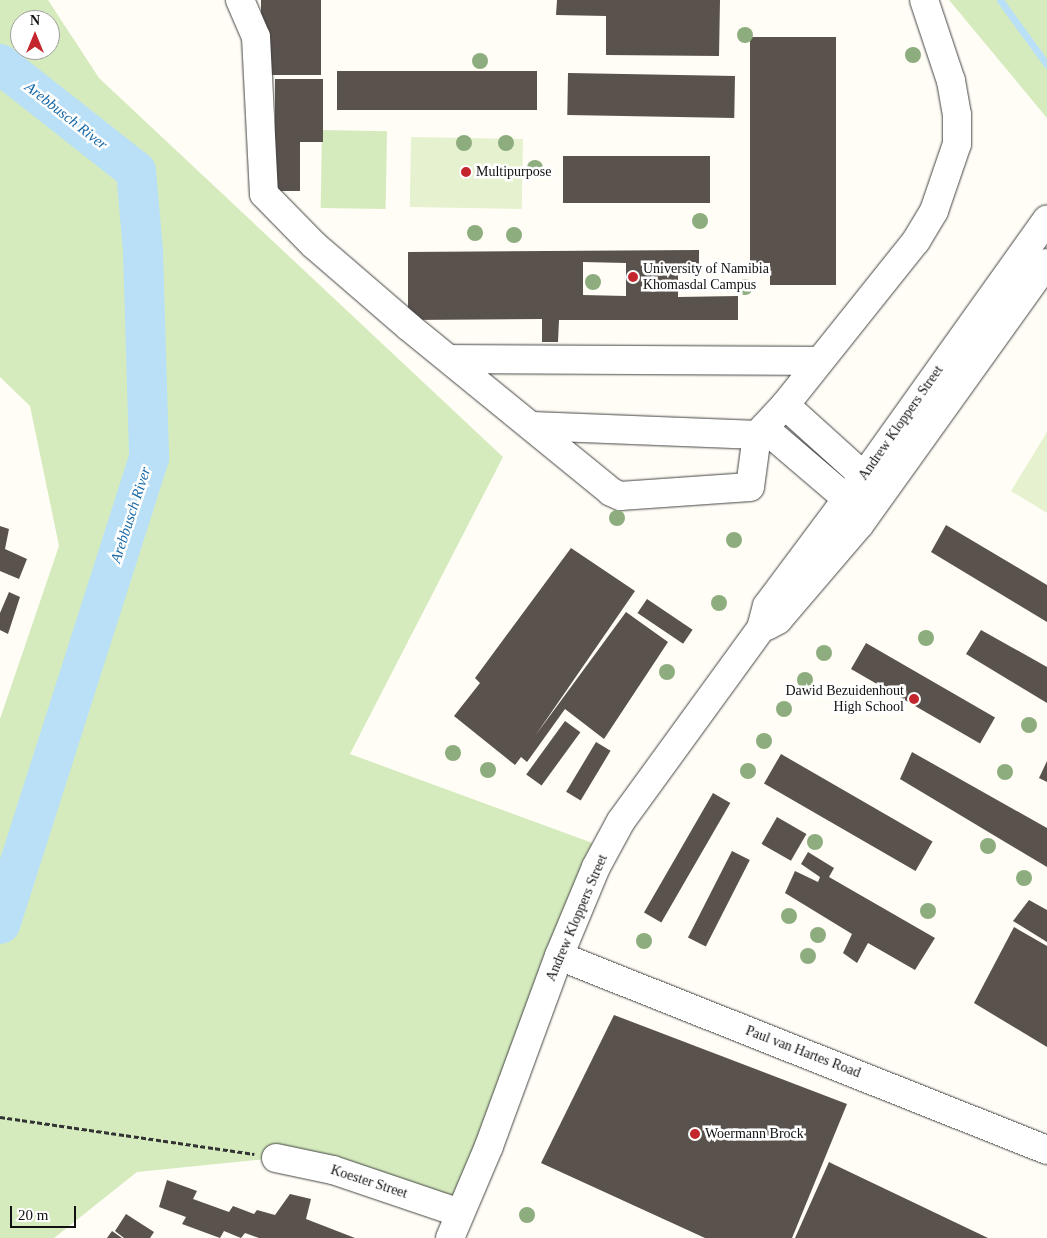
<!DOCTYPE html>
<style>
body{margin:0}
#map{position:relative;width:1047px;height:1238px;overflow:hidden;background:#fffdf5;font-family:Georgia,serif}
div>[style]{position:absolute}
.green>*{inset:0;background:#d5ebbd;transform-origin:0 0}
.pitch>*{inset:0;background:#e6f2cf;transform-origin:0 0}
.stream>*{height:7px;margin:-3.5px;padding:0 3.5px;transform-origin:3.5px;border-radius:3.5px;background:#b9e0f7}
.river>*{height:40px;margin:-20px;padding:0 20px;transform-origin:20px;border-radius:20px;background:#b9e0f7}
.building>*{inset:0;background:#5a524d;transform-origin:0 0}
.path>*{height:3px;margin-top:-1.5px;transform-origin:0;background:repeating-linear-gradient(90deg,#333 0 5px,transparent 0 7.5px)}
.roads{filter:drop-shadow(0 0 1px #444) drop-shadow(0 0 1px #444)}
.minor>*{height:28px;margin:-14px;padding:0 14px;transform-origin:14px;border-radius:14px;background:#fff}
.trees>*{width:16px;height:16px;margin:-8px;border-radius:50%;background:#8dad7f}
.dots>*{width:14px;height:14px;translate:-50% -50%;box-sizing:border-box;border:2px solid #fff;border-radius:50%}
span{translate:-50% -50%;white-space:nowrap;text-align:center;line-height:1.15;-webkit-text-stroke:5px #fff;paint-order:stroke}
.poi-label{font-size:14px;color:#111}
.left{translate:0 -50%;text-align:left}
.right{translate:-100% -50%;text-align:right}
.street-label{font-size:14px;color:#111}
.water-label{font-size:15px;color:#1768a6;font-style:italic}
.north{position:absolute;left:10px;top:10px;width:50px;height:50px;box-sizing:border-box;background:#fff;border:1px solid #a0a0a0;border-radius:50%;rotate:0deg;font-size:14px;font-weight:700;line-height:20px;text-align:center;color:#111}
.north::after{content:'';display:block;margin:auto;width:18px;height:22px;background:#c4262e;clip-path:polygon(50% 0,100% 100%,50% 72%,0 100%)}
.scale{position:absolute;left:10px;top:1206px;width:66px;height:22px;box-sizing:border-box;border:2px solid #111;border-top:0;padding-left:6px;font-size:15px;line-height:18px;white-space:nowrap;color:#111;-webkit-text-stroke:4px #fff;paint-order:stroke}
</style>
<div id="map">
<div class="green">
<i style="clip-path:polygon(evenodd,0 0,48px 0,99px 78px,503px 457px,350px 754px,606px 848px,460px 1213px,276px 1158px,137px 1172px,54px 1238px,0 1238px,0 719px,59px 546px,30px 406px,0 377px,0 0,20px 20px,50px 20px,50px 50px,20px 50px,20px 20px)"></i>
<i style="clip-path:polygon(949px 0,1047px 0,1047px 118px)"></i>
<i style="left:322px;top:130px;width:65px;height:78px;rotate:1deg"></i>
</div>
<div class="pitch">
<i style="left:411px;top:137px;width:112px;height:70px;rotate:1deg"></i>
<i style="clip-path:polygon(1047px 432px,1047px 513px,1011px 491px)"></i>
</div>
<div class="stream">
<i style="left:1000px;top:0;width:80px;rotate:54.1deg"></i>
</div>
<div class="river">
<i style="left:0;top:64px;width:173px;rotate:38.2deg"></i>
<i style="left:136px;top:171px;width:80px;rotate:85deg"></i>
<i style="left:143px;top:251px;width:207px;rotate:88.3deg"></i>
<i style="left:149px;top:458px;width:489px;rotate:107.7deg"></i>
</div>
<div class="building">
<i style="left:261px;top:0;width:60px;height:75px"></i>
<i style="clip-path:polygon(557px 0,720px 0,719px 56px,606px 55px,606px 16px,556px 15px)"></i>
<i style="clip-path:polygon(750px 37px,836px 37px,836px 285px,770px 285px,770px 263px,750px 263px)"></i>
<i style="left:337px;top:71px;width:200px;height:39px"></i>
<i style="left:568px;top:73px;width:167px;height:42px;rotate:1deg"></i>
<i style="clip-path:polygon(275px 79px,323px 79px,323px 142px,300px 142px,300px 191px,275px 191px)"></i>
<i style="left:563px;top:156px;width:147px;height:47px"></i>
<i style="clip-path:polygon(evenodd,699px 250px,699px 264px,678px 264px,678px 297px,738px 296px,738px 320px,559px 320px,558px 342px,542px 342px,542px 319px,408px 320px,408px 252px,699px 250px,583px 262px,626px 263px,626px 296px,583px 295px,583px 262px)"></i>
<i style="clip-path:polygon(946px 525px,1047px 585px,1047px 622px,931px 552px)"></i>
<i style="clip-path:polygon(0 526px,9px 529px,5px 549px,27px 559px,19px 579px,0 571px)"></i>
<i style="clip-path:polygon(571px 548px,635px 591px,535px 736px,626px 612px,668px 642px,604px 739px,565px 709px,527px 762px,521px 757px,515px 765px,454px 716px,480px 683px,475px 678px)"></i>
<i style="clip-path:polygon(9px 592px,20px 597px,8px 634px,0 630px,0 613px)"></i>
<i style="left:647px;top:599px;width:55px;height:17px;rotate:34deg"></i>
<i style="clip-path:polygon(981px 630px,1047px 667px,1047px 703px,966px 654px)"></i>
<i style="left:866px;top:643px;width:149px;height:30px;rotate:30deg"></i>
<i style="left:565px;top:721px;width:19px;height:66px;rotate:36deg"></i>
<i style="left:596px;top:742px;width:17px;height:58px;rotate:31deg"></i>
<i style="clip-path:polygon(912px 752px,1047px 828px,1047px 867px,900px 779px)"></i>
<i style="left:781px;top:754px;width:175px;height:34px;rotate:30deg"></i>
<i style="clip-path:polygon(1047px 761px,1047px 782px,1039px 778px)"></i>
<i style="left:713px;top:793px;width:20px;height:138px;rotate:30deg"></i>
<i style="left:777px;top:817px;width:34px;height:31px;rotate:30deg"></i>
<i style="left:732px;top:851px;width:20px;height:97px;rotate:27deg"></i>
<i style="clip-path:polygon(808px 852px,834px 868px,829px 877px,935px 938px,915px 970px,868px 943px,857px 963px,843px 953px,852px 934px,785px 893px,795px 871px,818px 882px,820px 877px,801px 864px)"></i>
<i style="clip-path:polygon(1029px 900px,1047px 910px,1047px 942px,1013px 921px)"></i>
<i style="clip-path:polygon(1014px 927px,1047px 946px,1047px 1047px,974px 1003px)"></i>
<i style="clip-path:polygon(614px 1015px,847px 1104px,792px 1238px,705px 1238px,541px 1163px)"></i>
<i style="clip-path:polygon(829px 1162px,835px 1165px,988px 1238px,795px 1238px)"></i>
<i style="clip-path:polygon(167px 1180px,197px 1191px,193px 1199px,229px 1212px,233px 1206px,254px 1214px,257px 1210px,275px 1215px,290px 1194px,311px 1199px,306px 1219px,355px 1238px,259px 1238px,245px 1233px,241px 1238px,224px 1231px,220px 1238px,182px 1224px,186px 1217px,159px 1207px)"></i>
<i style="clip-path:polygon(126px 1214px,154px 1232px,150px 1238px,124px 1238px,115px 1231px)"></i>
<i style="clip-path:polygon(112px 1231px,122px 1238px,107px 1238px)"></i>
</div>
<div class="path">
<i style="left:0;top:1117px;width:257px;rotate:8.3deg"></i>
</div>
<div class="roads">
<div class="minor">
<i style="left:240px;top:0;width:40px;rotate:66.6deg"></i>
<i style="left:256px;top:37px;width:157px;rotate:87.1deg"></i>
<i style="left:264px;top:194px;width:71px;rotate:45.6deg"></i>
<i style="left:314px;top:245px;width:125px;rotate:40.8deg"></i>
<i style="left:409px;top:327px;width:261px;rotate:39.2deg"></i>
<i style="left:611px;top:492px;width:10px;rotate:24deg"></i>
<i style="left:620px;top:496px;width:130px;rotate:-4deg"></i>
<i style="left:750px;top:487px;width:52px;rotate:-82.3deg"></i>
<i style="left:757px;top:435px;width:41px;rotate:-47deg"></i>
<i style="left:785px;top:405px;width:210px;rotate:-51.4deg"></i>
<i style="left:916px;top:241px;width:35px;rotate:-59deg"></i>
<i style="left:934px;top:211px;width:71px;rotate:-71.1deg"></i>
<i style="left:957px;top:144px;width:29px;rotate:-90deg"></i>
<i style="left:957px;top:115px;width:35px;rotate:-100deg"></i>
<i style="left:951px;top:81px;width:85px;rotate:-108.4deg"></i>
<i style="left:450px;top:359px;width:368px;rotate:0.3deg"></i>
<i style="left:785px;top:405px;width:124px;rotate:42.1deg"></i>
<i style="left:533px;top:426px;width:224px;rotate:2.3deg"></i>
<i style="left:764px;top:428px;width:125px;rotate:40.5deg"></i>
<i style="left:767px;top:626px;width:13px;rotate:-29deg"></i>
<i style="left:778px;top:620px;width:126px;rotate:-49.5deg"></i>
<i style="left:860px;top:524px;width:321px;rotate:-54.4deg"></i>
<i style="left:559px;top:956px;width:525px;rotate:21.68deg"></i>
<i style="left:276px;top:1158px;width:58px;rotate:11.9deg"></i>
<i style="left:333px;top:1170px;width:134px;rotate:18.7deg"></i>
<i style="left:450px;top:1238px;width:100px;rotate:-67deg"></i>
<i style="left:489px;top:1146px;width:202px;rotate:-69.8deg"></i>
<i style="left:559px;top:956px;width:96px;rotate:-67.4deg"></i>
<i style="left:596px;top:867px;width:52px;rotate:-61.5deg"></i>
<i style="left:621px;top:821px;width:238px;rotate:-54deg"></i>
<i style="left:761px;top:628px;width:23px;rotate:-75deg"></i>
<i style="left:767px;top:606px;width:162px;rotate:-53.3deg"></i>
<i style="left:864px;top:476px;width:315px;rotate:-54.5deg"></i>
</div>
</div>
<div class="trees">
<i style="left:745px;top:35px"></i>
<i style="left:913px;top:55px"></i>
<i style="left:480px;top:61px"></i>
<i style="left:464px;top:143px"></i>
<i style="left:506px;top:143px"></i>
<i style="left:535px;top:168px"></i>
<i style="left:700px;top:221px"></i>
<i style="left:475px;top:233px"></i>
<i style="left:514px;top:235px"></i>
<i style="left:593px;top:282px"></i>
<i style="left:745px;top:287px"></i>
<i style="left:617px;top:518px"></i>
<i style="left:734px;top:540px"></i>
<i style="left:719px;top:603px"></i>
<i style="left:926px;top:638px"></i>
<i style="left:824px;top:653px"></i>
<i style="left:667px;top:672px"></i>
<i style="left:805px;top:680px"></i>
<i style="left:784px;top:709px"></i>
<i style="left:1029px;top:725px"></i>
<i style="left:764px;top:741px"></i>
<i style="left:453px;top:753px"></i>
<i style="left:488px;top:770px"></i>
<i style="left:748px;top:771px"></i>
<i style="left:1005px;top:772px"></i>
<i style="left:815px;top:842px"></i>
<i style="left:988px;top:846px"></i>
<i style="left:1024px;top:878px"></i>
<i style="left:928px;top:911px"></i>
<i style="left:789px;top:916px"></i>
<i style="left:818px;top:935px"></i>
<i style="left:644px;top:941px"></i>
<i style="left:808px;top:956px"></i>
<i style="left:527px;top:1215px"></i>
</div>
<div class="dots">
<i style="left:466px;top:172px;background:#c4262e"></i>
<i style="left:633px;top:277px;background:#c4262e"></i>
<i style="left:914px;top:699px;background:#c4262e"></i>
<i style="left:695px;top:1134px;background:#c4262e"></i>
</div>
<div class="poi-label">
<span class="left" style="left:476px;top:172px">Multipurpose</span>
<span class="left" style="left:643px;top:277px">University of Namibia<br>Khomasdal Campus</span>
<span class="right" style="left:904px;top:699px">Dawid Bezuidenhout<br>High School</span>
<span class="left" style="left:705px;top:1134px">Woermann Brock</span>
</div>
<div class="street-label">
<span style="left:901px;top:423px;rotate:-55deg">Andrew Kloppers Street</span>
<span style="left:577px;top:918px;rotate:-67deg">Andrew Kloppers Street</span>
<span style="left:803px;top:1052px;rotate:21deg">Paul van Hartes Road</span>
<span style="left:369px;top:1182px;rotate:18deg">Koester Street</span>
</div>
<div class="water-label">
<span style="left:66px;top:116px;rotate:38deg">Arebbusch River</span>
<span style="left:131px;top:515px;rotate:-72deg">Arebbusch River</span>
</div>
<div class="north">N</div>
<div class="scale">20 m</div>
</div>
